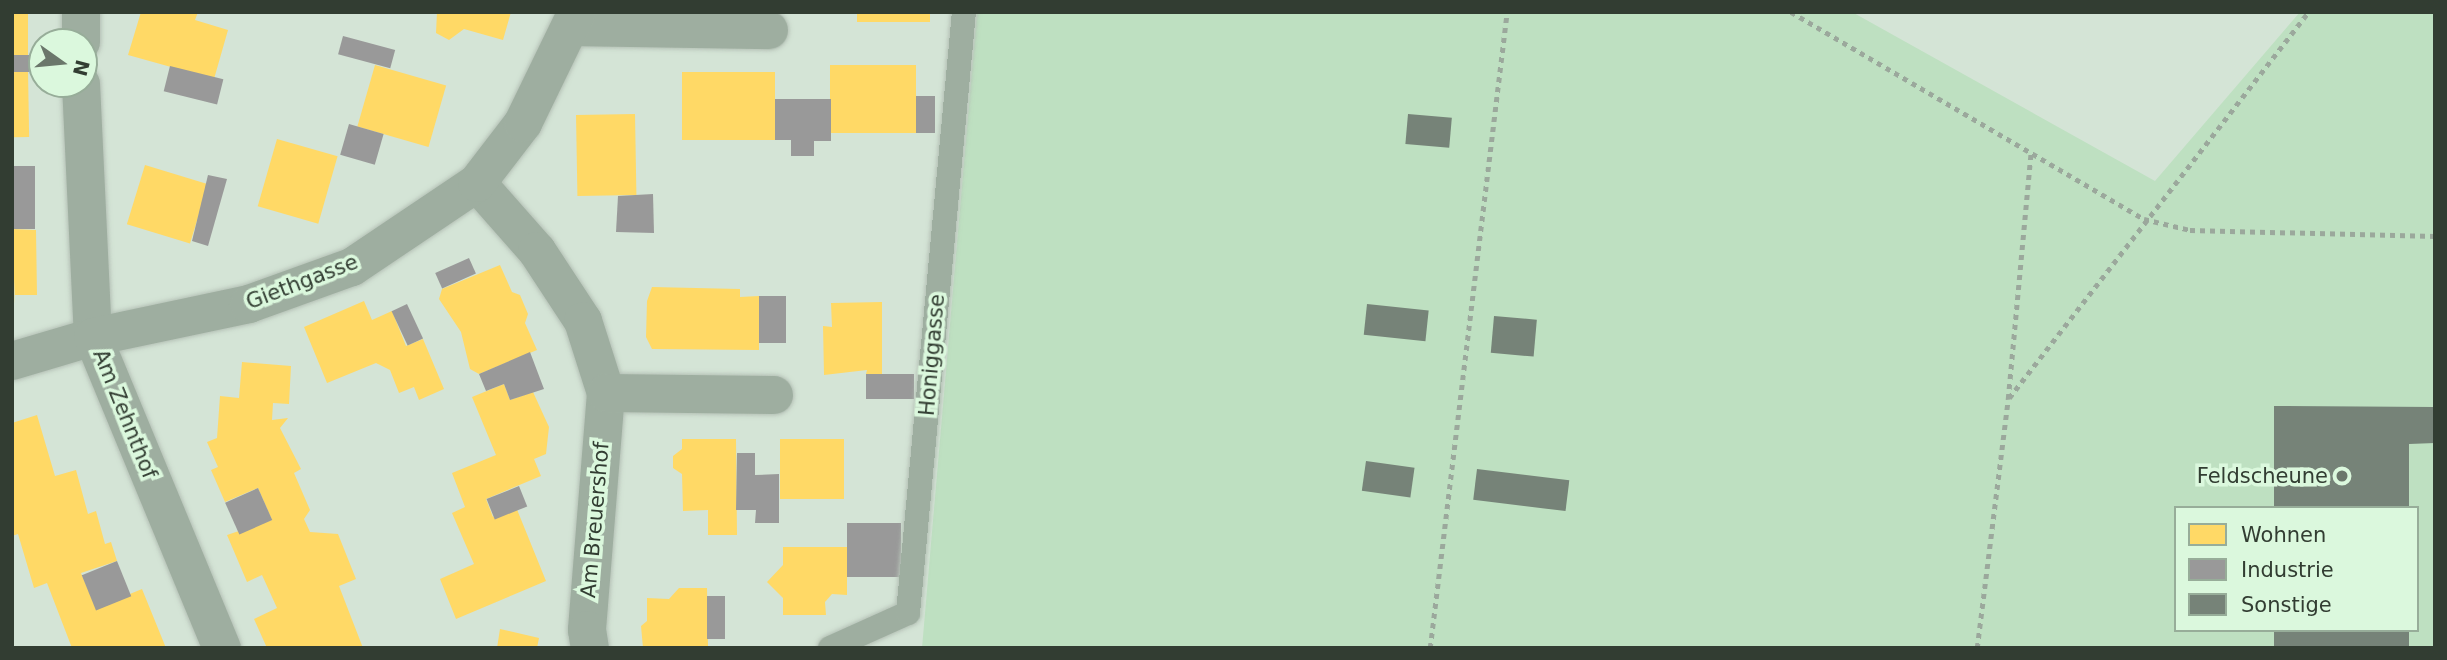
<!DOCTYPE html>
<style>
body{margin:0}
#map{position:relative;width:2447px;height:660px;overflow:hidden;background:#d4e4d6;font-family:"DejaVu Sans",sans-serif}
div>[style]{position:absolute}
.green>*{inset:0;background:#bee0c1}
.homes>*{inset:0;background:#ffd966;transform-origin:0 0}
.industry>*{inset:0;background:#999;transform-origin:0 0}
.building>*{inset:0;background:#768378;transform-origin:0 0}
.path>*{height:4.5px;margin-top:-2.25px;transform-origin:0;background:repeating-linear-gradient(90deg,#9ba89c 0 5px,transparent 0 10px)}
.roads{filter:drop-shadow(0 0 2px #b5c1b6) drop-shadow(0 0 2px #b5c1b6)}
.service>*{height:24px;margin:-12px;padding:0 12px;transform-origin:12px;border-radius:12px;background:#9eaea0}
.minor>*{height:38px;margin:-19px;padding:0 19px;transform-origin:19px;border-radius:19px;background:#9eaea0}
.dots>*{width:19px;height:19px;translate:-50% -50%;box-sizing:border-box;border:4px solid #dbf8dd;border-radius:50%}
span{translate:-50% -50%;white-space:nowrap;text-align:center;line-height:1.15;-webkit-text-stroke:7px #dbf8dd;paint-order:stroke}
.street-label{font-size:21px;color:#323d32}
.poi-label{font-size:21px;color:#323d32}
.right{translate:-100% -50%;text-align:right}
.frame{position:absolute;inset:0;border:14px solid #323d32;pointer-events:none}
.legend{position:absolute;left:2174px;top:506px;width:245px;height:126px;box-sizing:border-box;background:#dbf8dd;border:2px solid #97ad99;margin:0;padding:9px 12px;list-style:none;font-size:21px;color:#323d32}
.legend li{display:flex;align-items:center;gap:14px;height:35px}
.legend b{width:35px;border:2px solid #97ad99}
.north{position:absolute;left:28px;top:28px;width:70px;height:70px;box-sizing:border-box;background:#dbf8dd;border:2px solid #97ad99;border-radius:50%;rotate:105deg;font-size:19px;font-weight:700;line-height:28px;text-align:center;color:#323d32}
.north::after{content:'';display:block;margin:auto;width:24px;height:32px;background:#6b776b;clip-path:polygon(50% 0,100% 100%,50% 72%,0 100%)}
</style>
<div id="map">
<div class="green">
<i style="clip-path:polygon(evenodd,977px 12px,1852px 12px,2155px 181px,2300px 12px,2435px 12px,2435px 648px,922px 648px,977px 12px,2176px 508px,2417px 508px,2417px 630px,2176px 630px,2176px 508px)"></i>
</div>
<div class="homes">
<i style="left:12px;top:12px;width:16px;height:43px"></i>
<i style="clip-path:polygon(141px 12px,198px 12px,195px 20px,228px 30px,214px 79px,128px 55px)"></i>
<i style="clip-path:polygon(437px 12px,511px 12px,503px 40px,464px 29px,449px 40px,436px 33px)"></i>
<i style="left:857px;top:12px;width:73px;height:10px"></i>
<i style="left:375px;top:65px;width:74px;height:64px;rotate:16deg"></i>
<i style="left:830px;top:65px;width:86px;height:68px"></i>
<i style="left:28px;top:71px;width:66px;height:16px;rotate:89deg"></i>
<i style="left:775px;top:72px;width:68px;height:93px;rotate:90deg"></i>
<i style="left:635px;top:114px;width:81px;height:59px;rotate:89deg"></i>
<i style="left:277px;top:139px;width:63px;height:70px;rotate:16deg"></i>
<i style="left:145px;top:165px;width:66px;height:62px;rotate:17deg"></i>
<i style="clip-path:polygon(12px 229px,36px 230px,37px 295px,15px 295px,15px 304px)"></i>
<i style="clip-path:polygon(500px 265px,512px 292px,520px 295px,528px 314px,525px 323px,537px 350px,479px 374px,470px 369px,461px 332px,439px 299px,442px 289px)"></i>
<i style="clip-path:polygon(652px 287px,740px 289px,740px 297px,759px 296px,759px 350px,652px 349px,646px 337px,647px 301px)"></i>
<i style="clip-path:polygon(364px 301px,372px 320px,392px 311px,406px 346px,423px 339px,444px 389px,419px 400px,414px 387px,399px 393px,390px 370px,376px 363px,327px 383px,304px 327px)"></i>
<i style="clip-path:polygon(882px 302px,882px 374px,866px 374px,867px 370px,824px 375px,823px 326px,832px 327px,831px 303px)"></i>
<i style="clip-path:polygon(242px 362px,291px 366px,289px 404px,273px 403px,272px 420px,288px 418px,280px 428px,301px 469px,294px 473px,310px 510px,304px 519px,310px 532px,338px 534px,356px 579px,339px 586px,363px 648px,267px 648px,254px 619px,277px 608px,262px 575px,247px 582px,227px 535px,272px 520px,258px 488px,225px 502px,211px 470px,218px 467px,207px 442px,217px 438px,220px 396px,239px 398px)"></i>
<i style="clip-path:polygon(504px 384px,510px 400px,533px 392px,549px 427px,546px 454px,534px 459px,541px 476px,486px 499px,493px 517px,516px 507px,546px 581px,456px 619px,440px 579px,474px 564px,452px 513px,465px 507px,452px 473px,496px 455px,472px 397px)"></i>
<i style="clip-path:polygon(37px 415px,55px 476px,76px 470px,88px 514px,96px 511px,105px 544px,111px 542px,117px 561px,81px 573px,96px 608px,142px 589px,166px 648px,72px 648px,47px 583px,34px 588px,18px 534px,12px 536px,12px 423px)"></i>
<i style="clip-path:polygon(682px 439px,736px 439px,737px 535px,708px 535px,708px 510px,683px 511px,682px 474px,673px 468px,673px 456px,682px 449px)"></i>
<i style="left:780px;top:439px;width:64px;height:60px"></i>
<i style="clip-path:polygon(783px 547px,847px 547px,847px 595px,832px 594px,825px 602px,826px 615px,783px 615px,783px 598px,767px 582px,783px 565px)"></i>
<i style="clip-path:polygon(679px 588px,707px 588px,708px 646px,643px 648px,641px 626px,647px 621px,647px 598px,669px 599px)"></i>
<i style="clip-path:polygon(500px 629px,539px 638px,537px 648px,497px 648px)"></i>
</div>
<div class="industry">
<i style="left:343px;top:36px;width:54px;height:19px;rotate:15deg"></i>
<i style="left:12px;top:55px;width:17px;height:17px"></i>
<i style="left:170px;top:66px;width:55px;height:26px;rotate:14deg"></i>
<i style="left:916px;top:96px;width:19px;height:37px"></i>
<i style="clip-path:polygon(775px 99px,831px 99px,831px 141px,814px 141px,814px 156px,791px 156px,791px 140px,775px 140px)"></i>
<i style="left:349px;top:124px;width:36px;height:32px;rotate:16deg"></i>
<i style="left:12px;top:166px;width:23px;height:63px"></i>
<i style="clip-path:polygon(208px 175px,227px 179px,208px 246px,192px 241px)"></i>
<i style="clip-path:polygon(653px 194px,654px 233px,616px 232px,618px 196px)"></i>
<i style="left:469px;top:258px;width:17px;height:37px;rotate:66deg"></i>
<i style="left:759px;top:296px;width:27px;height:47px"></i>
<i style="left:407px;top:304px;width:38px;height:17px;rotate:65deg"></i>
<i style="clip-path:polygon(530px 352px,544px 389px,510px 400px,504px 384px,486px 391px,479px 374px)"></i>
<i style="left:866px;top:374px;width:48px;height:25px"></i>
<i style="clip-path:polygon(737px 453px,755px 453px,755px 475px,779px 474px,779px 523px,755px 523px,756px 510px,736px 510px)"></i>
<i style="left:519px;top:486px;width:22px;height:35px;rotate:68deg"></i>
<i style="left:258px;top:488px;width:35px;height:36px;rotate:66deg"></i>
<i style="left:847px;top:523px;width:54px;height:54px"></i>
<i style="left:117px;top:561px;width:38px;height:38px;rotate:68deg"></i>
<i style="left:707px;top:596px;width:18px;height:43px"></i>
</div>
<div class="building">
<i style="left:1408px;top:114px;width:44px;height:30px;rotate:5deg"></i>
<i style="left:1367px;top:304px;width:62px;height:31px;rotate:6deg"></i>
<i style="left:1494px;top:316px;width:43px;height:37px;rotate:5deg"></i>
<i style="clip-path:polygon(2274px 406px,2435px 407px,2435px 443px,2409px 444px,2409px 508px,2274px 508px)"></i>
<i style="left:1366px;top:461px;width:49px;height:30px;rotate:8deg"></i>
<i style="left:1477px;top:469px;width:93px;height:31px;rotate:7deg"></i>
<i style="left:2274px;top:630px;width:135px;height:18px"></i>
</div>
<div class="path">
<i style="left:1791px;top:12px;width:409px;rotate:30.4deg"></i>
<i style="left:2144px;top:219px;width:47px;rotate:13.4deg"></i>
<i style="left:2190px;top:230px;width:245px;rotate:1.4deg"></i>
<i style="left:2009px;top:398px;width:488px;rotate:-52.2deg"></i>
<i style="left:1430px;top:648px;width:641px;rotate:-83.1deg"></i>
<i style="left:1977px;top:648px;width:251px;rotate:-82.9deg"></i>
<i style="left:2008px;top:399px;width:249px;rotate:-84.7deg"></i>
</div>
<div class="roads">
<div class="service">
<i style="left:830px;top:648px;width:85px;rotate:-24.2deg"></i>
<i style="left:908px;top:613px;width:604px;rotate:-84.68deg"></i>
</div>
<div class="minor">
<i style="left:81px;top:12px;width:30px;rotate:90deg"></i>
<i style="left:571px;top:27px;width:198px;rotate:0.9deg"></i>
<i style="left:81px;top:84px;width:253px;rotate:87.3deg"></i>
<i style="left:93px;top:337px;width:337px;rotate:67.5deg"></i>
<i style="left:477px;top:183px;width:91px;rotate:48.6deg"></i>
<i style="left:537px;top:251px;width:84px;rotate:56.7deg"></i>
<i style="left:583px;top:321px;width:76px;rotate:72.3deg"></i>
<i style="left:606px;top:393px;width:238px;rotate:94.6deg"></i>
<i style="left:587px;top:630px;width:18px;rotate:81deg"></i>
<i style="left:12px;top:361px;width:84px;rotate:-16.5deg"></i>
<i style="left:93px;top:337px;width:159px;rotate:-11.9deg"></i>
<i style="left:249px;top:304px;width:109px;rotate:-19.8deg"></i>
<i style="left:352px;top:267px;width:151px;rotate:-33.9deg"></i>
<i style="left:477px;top:183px;width:76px;rotate:-52.5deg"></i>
<i style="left:523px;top:123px;width:123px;rotate:-64.1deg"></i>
<i style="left:606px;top:393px;width:168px;rotate:0.7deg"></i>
</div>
</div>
<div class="dots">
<i style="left:2342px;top:476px;background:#6b776b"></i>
</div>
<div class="street-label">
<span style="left:302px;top:282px;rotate:-21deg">Giethgasse</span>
<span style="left:932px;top:355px;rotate:-85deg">Honiggasse</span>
<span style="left:125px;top:414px;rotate:68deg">Am Zehnthof</span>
<span style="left:595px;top:520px;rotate:-85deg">Am Breuershof</span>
</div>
<div class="poi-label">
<span class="right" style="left:2328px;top:476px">Feldscheune</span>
</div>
<div class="frame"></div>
<ul class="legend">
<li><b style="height:19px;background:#ffd966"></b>Wohnen</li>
<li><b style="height:19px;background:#999"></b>Industrie</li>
<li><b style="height:19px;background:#768378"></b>Sonstige</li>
</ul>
<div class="north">N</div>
</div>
